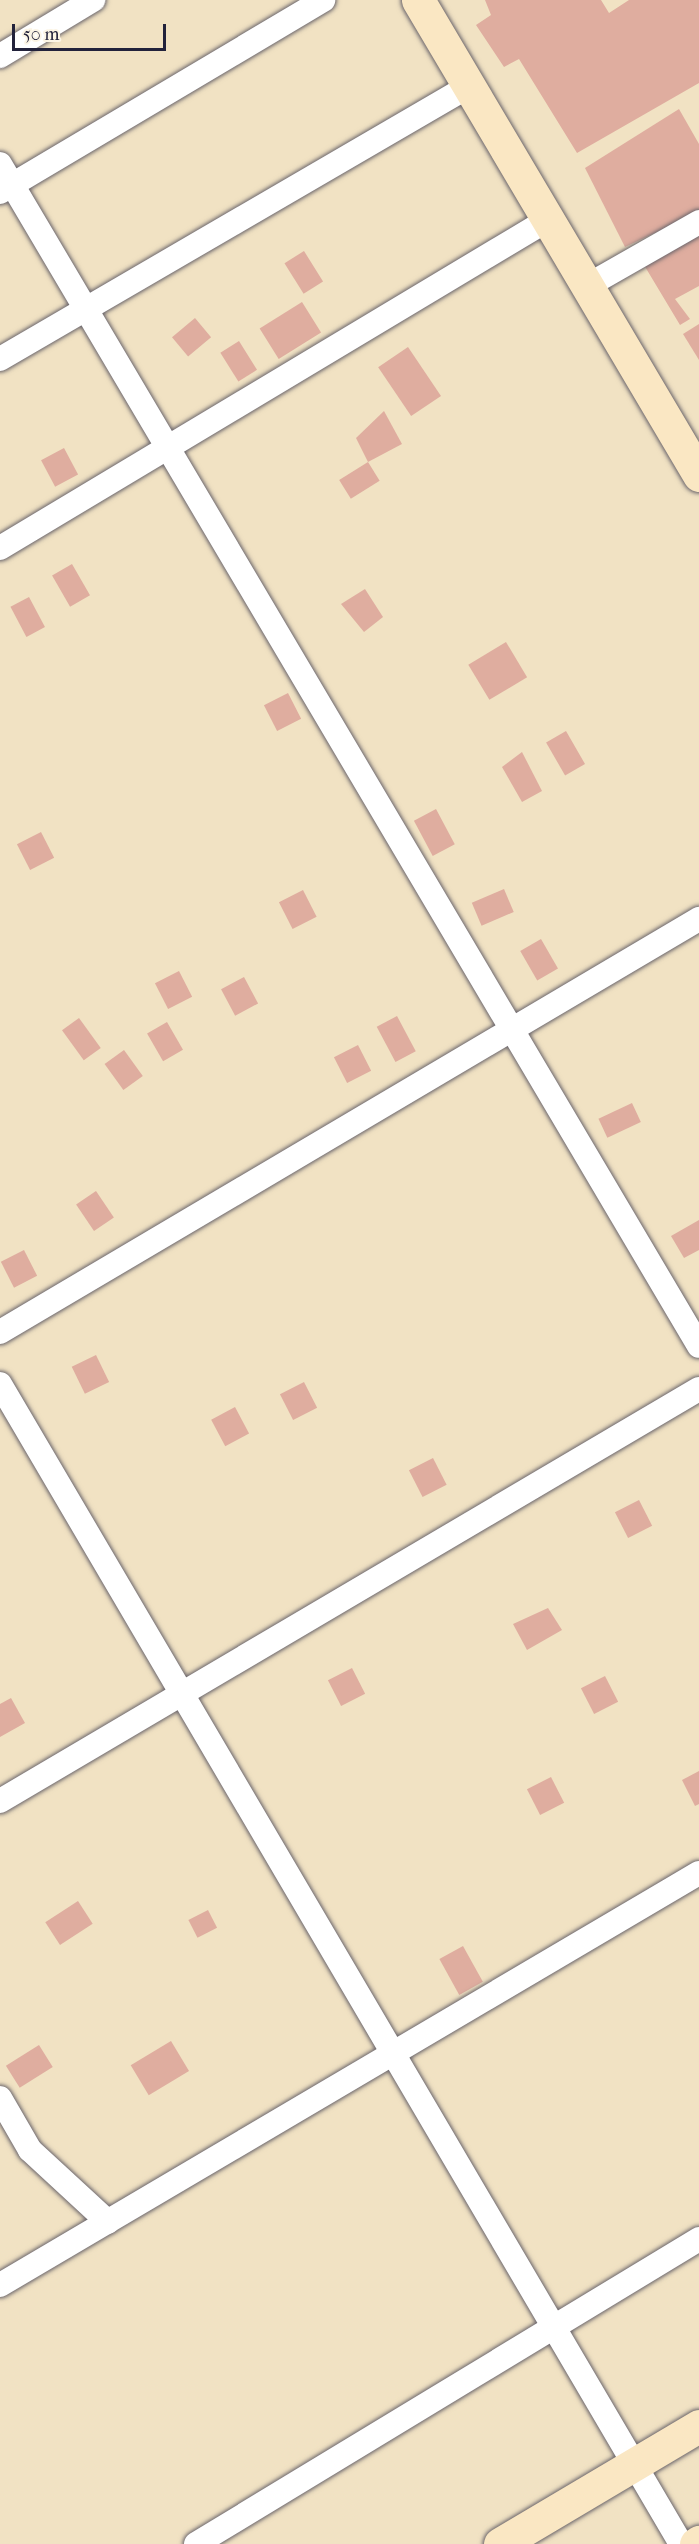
<!DOCTYPE html>
<style>
body{margin:0}
#map{position:relative;width:699px;height:2544px;overflow:hidden;background:#f1e2c3;font-family:"IM FELL French Canon",serif}
div>[style]{position:absolute}
.building>*{inset:0;background:#dfad9f;transform-origin:0 0}
.roads{filter:drop-shadow(0 0 2px #6a656b) drop-shadow(0 0 2px #6a656b)}
.street>*{height:24px;margin:-12px;padding:0 12px;transform-origin:12px;border-radius:12px;background:#fff}
.secondary>*{height:33px;margin:-16.5px;padding:0 16.5px;transform-origin:16.5px;border-radius:16.5px;background:#fae7c3}
span{translate:-50% -50%;white-space:nowrap;text-align:center;line-height:1.15;-webkit-text-stroke:6px #fcf5e5;paint-order:stroke}
.scale{position:absolute;left:12px;top:24px;width:154px;height:27px;box-sizing:border-box;border:3px solid #22223b;border-top:0;padding-left:8px;font-size:18px;line-height:21px;white-space:nowrap;color:#22223b;-webkit-text-stroke:4px #fcf5e5;paint-order:stroke}
</style>
<div id="map">
<div class="building">
<i style="clip-path:polygon(485px 0,601px 0,609px 13px,629px 0,699px 0,699px 83px,577px 153px,519px 59px,504px 67px,476px 25px,491px 15px)"></i>
<i style="clip-path:polygon(679px 109px,699px 144px,699px 212px,625px 247px,585px 168px)"></i>
<i style="clip-path:polygon(699px 230px,699px 286px,675px 299px,690px 319px,680px 325px,641px 260px)"></i>
<i style="left:304px;top:251px;width:36px;height:23px;rotate:58deg"></i>
<i style="left:302px;top:302px;width:36px;height:50px;rotate:58deg"></i>
<i style="left:195px;top:318px;width:25px;height:30px;rotate:50deg"></i>
<i style="clip-path:polygon(699px 324px,699px 360px,683px 334px)"></i>
<i style="left:239px;top:341px;width:34px;height:22px;rotate:58deg"></i>
<i style="left:408px;top:347px;width:59px;height:36px;rotate:56deg"></i>
<i style="clip-path:polygon(384px 411px,402px 444px,368px 462px,356px 438px)"></i>
<i style="left:64px;top:448px;width:30px;height:26px;rotate:62deg"></i>
<i style="left:368px;top:462px;width:22px;height:34px;rotate:58deg"></i>
<i style="left:72px;top:564px;width:36px;height:23px;rotate:60deg"></i>
<i style="clip-path:polygon(365px 589px,383px 617px,364px 632px,341px 604px)"></i>
<i style="left:29px;top:597px;width:34px;height:21px;rotate:62deg"></i>
<i style="left:506px;top:642px;width:41px;height:44px;rotate:59deg"></i>
<i style="left:288px;top:693px;width:29px;height:27px;rotate:63deg"></i>
<i style="left:566px;top:731px;width:38px;height:23px;rotate:60deg"></i>
<i style="clip-path:polygon(522px 752px,542px 791px,522px 802px,502px 767px)"></i>
<i style="left:436px;top:809px;width:40px;height:25px;rotate:62deg"></i>
<i style="left:41px;top:832px;width:29px;height:27px;rotate:63deg"></i>
<i style="left:504px;top:889px;width:25px;height:35px;rotate:67deg"></i>
<i style="left:303px;top:890px;width:30px;height:27px;rotate:63deg"></i>
<i style="left:541px;top:939px;width:34px;height:24px;rotate:60deg"></i>
<i style="left:179px;top:971px;width:29px;height:27px;rotate:63deg"></i>
<i style="left:244px;top:977px;width:30px;height:26px;rotate:62deg"></i>
<i style="left:397px;top:1016px;width:40px;height:23px;rotate:62deg"></i>
<i style="left:79px;top:1018px;width:37px;height:21px;rotate:54deg"></i>
<i style="left:167px;top:1022px;width:32px;height:23px;rotate:60deg"></i>
<i style="left:358px;top:1045px;width:29px;height:27px;rotate:63deg"></i>
<i style="left:124px;top:1050px;width:32px;height:24px;rotate:54deg"></i>
<i style="left:632px;top:1103px;width:21px;height:37px;rotate:65deg"></i>
<i style="left:96px;top:1191px;width:32px;height:24px;rotate:56deg"></i>
<i style="clip-path:polygon(699px 1220px,699px 1250px,684px 1258px,671px 1236px)"></i>
<i style="left:24px;top:1250px;width:29px;height:26px;rotate:63deg"></i>
<i style="left:96px;top:1355px;width:30px;height:27px;rotate:64deg"></i>
<i style="left:304px;top:1382px;width:29px;height:27px;rotate:63deg"></i>
<i style="left:235px;top:1407px;width:30px;height:27px;rotate:62deg"></i>
<i style="left:433px;top:1458px;width:30px;height:27px;rotate:63deg"></i>
<i style="left:639px;top:1500px;width:29px;height:27px;rotate:63deg"></i>
<i style="clip-path:polygon(548px 1608px,562px 1630px,527px 1650px,513px 1624px)"></i>
<i style="left:352px;top:1668px;width:29px;height:27px;rotate:63deg"></i>
<i style="left:605px;top:1676px;width:29px;height:27px;rotate:63deg"></i>
<i style="clip-path:polygon(11px 1698px,25px 1723px,0 1737px,0 1704px)"></i>
<i style="clip-path:polygon(699px 1771px,699px 1804px,695px 1806px,682px 1780px)"></i>
<i style="left:551px;top:1777px;width:29px;height:27px;rotate:63deg"></i>
<i style="left:78px;top:1901px;width:27px;height:39px;rotate:57deg"></i>
<i style="left:208px;top:1910px;width:20px;height:22px;rotate:63deg"></i>
<i style="left:463px;top:1946px;width:41px;height:27px;rotate:61deg"></i>
<i style="left:171px;top:2041px;width:35px;height:47px;rotate:59deg"></i>
<i style="left:39px;top:2045px;width:26px;height:39px;rotate:58deg"></i>
</div>
<div class="roads">
<div class="street">
<i style="left:0;top:56px;width:109px;rotate:-31.1deg"></i>
<i style="left:0;top:164px;width:1373px;rotate:59.4deg"></i>
<i style="left:0;top:192px;width:376px;rotate:-30.7deg"></i>
<i style="left:587px;top:286px;width:129px;rotate:-29.7deg"></i>
<i style="left:0;top:359px;width:543px;rotate:-30.2deg"></i>
<i style="left:0;top:548px;width:640px;rotate:-30.93deg"></i>
<i style="left:0;top:1332px;width:812px;rotate:-30.58deg"></i>
<i style="left:0;top:1384px;width:1345px;rotate:59.58deg"></i>
<i style="left:0;top:1801px;width:811px;rotate:-30.52deg"></i>
<i style="left:0;top:2098px;width:60px;rotate:60deg"></i>
<i style="left:30px;top:2150px;width:106px;rotate:42.7deg"></i>
<i style="left:0;top:2285px;width:811px;rotate:-30.52deg"></i>
<i style="left:196px;top:2544px;width:588px;rotate:-31.23deg"></i>
</div>
<div class="secondary">
<i style="left:418px;top:0;width:552px;rotate:59.39deg"></i>
<i style="left:500px;top:2544px;width:231px;rotate:-30.7deg"></i>
<i style="left:696px;top:2544px;width:4px;rotate:-34deg"></i>
</div>
</div>
<div class="scale">50 m</div>
</div>
